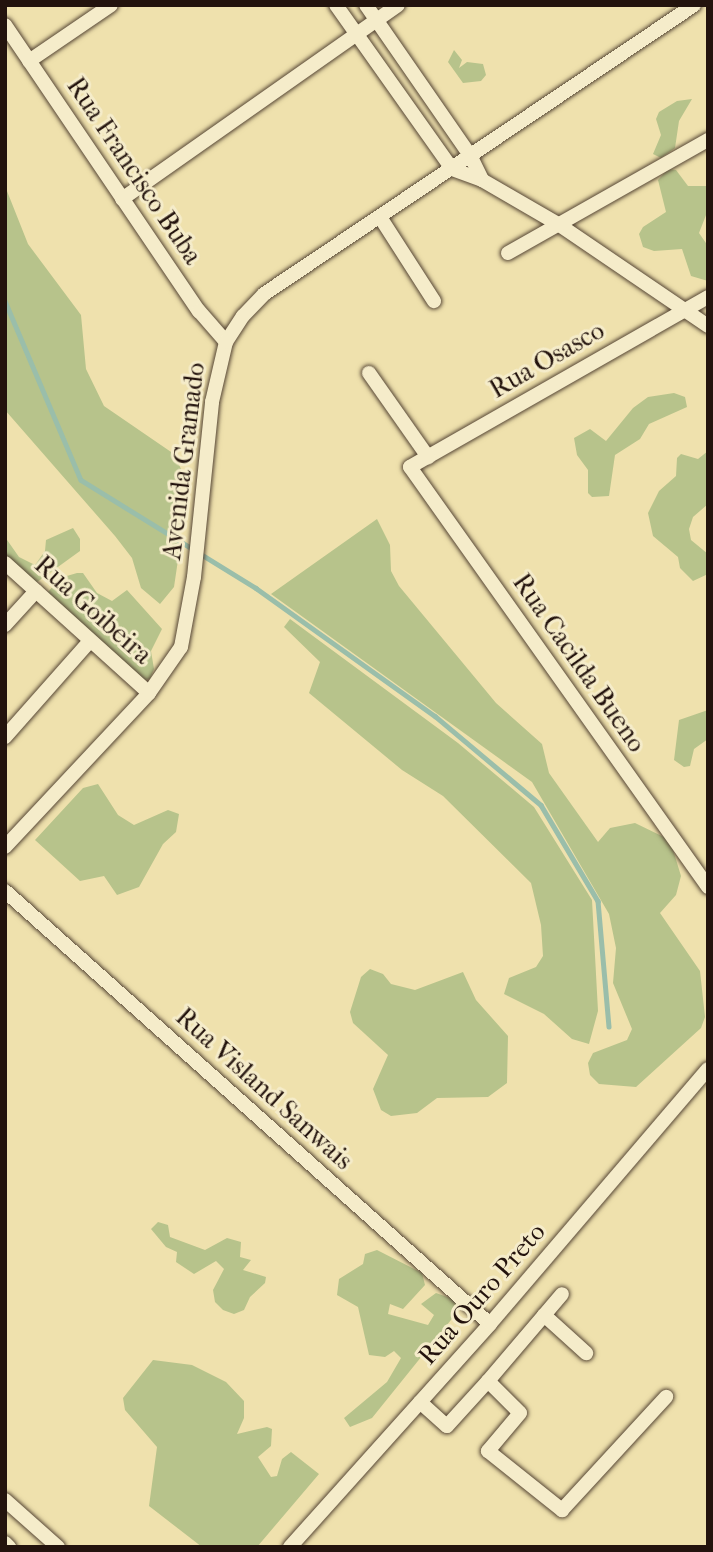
<!DOCTYPE html>
<style>
body{margin:0}
#map{position:relative;width:713px;height:1552px;overflow:hidden;background:#efe1ad;font-family:"IM FELL French Canon",serif}
div>[style]{position:absolute}
.green>*{inset:0;background:#b7c38b}
.stream>*{height:4.5px;margin:-2.25px;padding:0 2.25px;transform-origin:2.25px;border-radius:2.25px;background:#9abeaa}
.roads{filter:drop-shadow(0 0 2px #564635) drop-shadow(0 0 2px #564635)}
.minor>*{height:14px;margin:-7px;padding:0 7px;transform-origin:7px;border-radius:7px;background:#f5ecca}
span{translate:-50% -50%;white-space:nowrap;text-align:center;line-height:1.15;-webkit-text-stroke:6px #f5ecca;paint-order:stroke}
.street-label{font-size:26px;color:#23130d}
.frame{position:absolute;inset:0;border:7px solid #23130d;pointer-events:none}
</style>
<div id="map">
<div class="green">
<i style="clip-path:polygon(454px 50px,462px 60px,459px 68px,467px 62px,483px 64px,486px 75px,481px 81px,463px 83px,448px 62px)"></i>
<i style="clip-path:polygon(692px 99px,679px 121px,675px 148px,661px 158px,653px 154px,661px 135px,656px 119px,659px 112px,677px 101px)"></i>
<i style="clip-path:polygon(668px 169px,676px 170px,688px 186px,708px 186px,708px 210px,699px 233px,708px 246px,708px 281px,691px 276px,682px 249px,654px 251px,643px 247px,639px 234px,643px 227px,666px 212px,658px 180px)"></i>
<i style="clip-path:polygon(5px 186px,28px 244px,81px 315px,86px 369px,104px 406px,174px 454px,181px 469px,178px 560px,174px 587px,160px 604px,141px 588px,132px 558px,115px 536px,5px 410px)"></i>
<i style="clip-path:polygon(674px 393px,685px 397px,687px 407px,649px 424px,640px 439px,615px 455px,609px 496px,592px 497px,588px 493px,588px 470px,577px 455px,574px 438px,590px 429px,606px 441px,633px 408px,648px 397px)"></i>
<i style="clip-path:polygon(708px 451px,708px 504px,693px 517px,689px 529px,691px 540px,708px 554px,708px 574px,693px 581px,680px 568px,678px 557px,653px 536px,648px 513px,659px 491px,676px 476px,677px 458px,681px 454px,698px 459px)"></i>
<i style="clip-path:polygon(377px 519px,390px 545px,391px 571px,399px 586px,496px 703px,542px 744px,549px 773px,598px 842px,610px 828px,635px 823px,670px 840px,681px 876px,676px 895px,660px 913px,700px 971px,705px 1017px,701px 1028px,636px 1087px,599px 1084px,590px 1075px,588px 1063px,593px 1053px,627px 1040px,632px 1029px,613px 983px,616px 948px,609px 914px,532px 782px,271px 594px)"></i>
<i style="clip-path:polygon(73px 528px,80px 539px,80px 551px,33px 585px,5px 566px,5px 537px,19px 557px,35px 565px,45px 551px,46px 540px)"></i>
<i style="clip-path:polygon(77px 573px,83px 573px,97px 593px,112px 601px,127px 590px,162px 629px,151px 651px,154px 669px,150px 679px,144px 680px,48px 592px,60px 578px)"></i>
<i style="clip-path:polygon(290px 619px,458px 743px,534px 807px,592px 900px,598px 1011px,589px 1044px,572px 1039px,544px 1014px,504px 994px,509px 978px,536px 967px,543px 956px,541px 925px,531px 883px,443px 796px,402px 770px,309px 693px,320px 662px,284px 627px)"></i>
<i style="clip-path:polygon(708px 710px,708px 739px,694px 749px,690px 766px,684px 767px,674px 760px,679px 720px)"></i>
<i style="clip-path:polygon(98px 784px,118px 815px,134px 825px,168px 810px,179px 814px,176px 832px,163px 844px,139px 887px,117px 895px,104px 876px,80px 881px,35px 840px,83px 788px)"></i>
<i style="clip-path:polygon(370px 969px,383px 974px,391px 984px,415px 990px,463px 972px,476px 1000px,508px 1036px,507px 1083px,488px 1097px,437px 1098px,417px 1113px,391px 1116px,381px 1110px,373px 1089px,388px 1055px,353px 1023px,350px 1012px,361px 977px)"></i>
<i style="clip-path:polygon(158px 1222px,168px 1225px,170px 1237px,205px 1250px,227px 1238px,241px 1242px,240px 1257px,251px 1260px,243px 1270px,266px 1277px,265px 1283px,250px 1297px,244px 1310px,234px 1314px,223px 1310px,215px 1302px,213px 1290px,224px 1269px,216px 1261px,194px 1274px,176px 1262px,177px 1252px,166px 1247px,151px 1229px)"></i>
<i style="clip-path:polygon(377px 1250px,422px 1273px,425px 1285px,403px 1309px,390px 1304px,388px 1314px,428px 1325px,434px 1315px,421px 1304px,436px 1293px,453px 1299px,459px 1310px,372px 1418px,350px 1427px,344px 1418px,387px 1382px,401px 1358px,394px 1351px,385px 1357px,369px 1355px,358px 1307px,337px 1295px,339px 1279px,363px 1264px,365px 1254px)"></i>
<i style="clip-path:polygon(153px 1360px,192px 1365px,226px 1382px,244px 1401px,244px 1418px,237px 1434px,267px 1427px,272px 1429px,271px 1446px,258px 1457px,271px 1477px,277px 1476px,282px 1459px,291px 1452px,319px 1474px,257px 1547px,202px 1547px,149px 1506px,157px 1447px,125px 1410px,123px 1398px)"></i>
</div>
<div class="stream">
<i style="left:5px;top:301px;width:194px;rotate:67deg"></i>
<i style="left:81px;top:480px;width:206px;rotate:31.7deg"></i>
<i style="left:256px;top:588px;width:220px;rotate:35.6deg"></i>
<i style="left:435px;top:716px;width:138px;rotate:40deg"></i>
<i style="left:541px;top:805px;width:112px;rotate:59.3deg"></i>
<i style="left:598px;top:901px;width:126px;rotate:85deg"></i>
</div>
<div class="roads">
<div class="minor">
<i style="left:336px;top:5px;width:201px;rotate:54.7deg"></i>
<i style="left:452px;top:169px;width:32px;rotate:20deg"></i>
<i style="left:482px;top:180px;width:88px;rotate:30.1deg"></i>
<i style="left:558px;top:224px;width:181px;rotate:34.2deg"></i>
<i style="left:366px;top:5px;width:183px;rotate:55.3deg"></i>
<i style="left:470px;top:155px;width:28px;rotate:64deg"></i>
<i style="left:5px;top:25px;width:346px;rotate:55.9deg"></i>
<i style="left:199px;top:311px;width:41px;rotate:48.9deg"></i>
<i style="left:29px;top:61px;width:99px;rotate:-34.3deg"></i>
<i style="left:122px;top:199px;width:337px;rotate:-35.1deg"></i>
<i style="left:380px;top:217px;width:100px;rotate:57.3deg"></i>
<i style="left:508px;top:253px;width:230px;rotate:-29.5deg"></i>
<i style="left:708px;top:297px;width:343px;rotate:150.3deg"></i>
<i style="left:410px;top:467px;width:515px;rotate:54.64deg"></i>
<i style="left:369px;top:373px;width:103px;rotate:54.9deg"></i>
<i style="left:5px;top:563px;width:194px;rotate:42.1deg"></i>
<i style="left:5px;top:625px;width:46px;rotate:-47.6deg"></i>
<i style="left:5px;top:737px;width:128px;rotate:-48.5deg"></i>
<i style="left:5px;top:847px;width:211px;rotate:-46.9deg"></i>
<i style="left:149px;top:693px;width:56px;rotate:-55.2deg"></i>
<i style="left:181px;top:647px;width:71px;rotate:-79.5deg"></i>
<i style="left:194px;top:577px;width:176px;rotate:-84.1deg"></i>
<i style="left:212px;top:402px;width:62px;rotate:-76.9deg"></i>
<i style="left:226px;top:342px;width:31px;rotate:-57deg"></i>
<i style="left:243px;top:316px;width:30px;rotate:-46deg"></i>
<i style="left:264px;top:294px;width:518px;rotate:-33.9deg"></i>
<i style="left:5px;top:891px;width:650px;rotate:41.76deg"></i>
<i style="left:544px;top:1315px;width:57px;rotate:42.1deg"></i>
<i style="left:488px;top:1381px;width:114px;rotate:-49.6deg"></i>
<i style="left:420px;top:1402px;width:36px;rotate:42deg"></i>
<i style="left:447px;top:1426px;width:61px;rotate:-47.7deg"></i>
<i style="left:488px;top:1381px;width:45px;rotate:45deg"></i>
<i style="left:520px;top:1413px;width:50px;rotate:130.1deg"></i>
<i style="left:488px;top:1451px;width:95px;rotate:38.6deg"></i>
<i style="left:562px;top:1510px;width:154px;rotate:-47.4deg"></i>
<i style="left:5px;top:1500px;width:71px;rotate:41.6deg"></i>
<i style="left:5px;top:1543px;width:6px;rotate:45deg"></i>
<i style="left:290px;top:1547px;width:300px;rotate:-48.1deg"></i>
<i style="left:490px;top:1324px;width:335px;rotate:-49.5deg"></i>
</div>
</div>
<div class="street-label">
<span style="left:134px;top:171px;rotate:56deg">Rua Francisco Buba</span>
<span style="left:547px;top:360px;rotate:-30deg">Rua Osasco</span>
<span style="left:184px;top:461px;rotate:-83deg">Avenida Gramado</span>
<span style="left:93px;top:610px;rotate:42deg">Rua Goibeira</span>
<span style="left:579px;top:663px;rotate:55deg">Rua Cacilda Bueno</span>
<span style="left:264px;top:1089px;rotate:42deg">Rua Visland Sanwais</span>
<span style="left:482px;top:1294px;rotate:-49deg">Rua Ouro Preto</span>
</div>
<div class="frame"></div>
</div>
